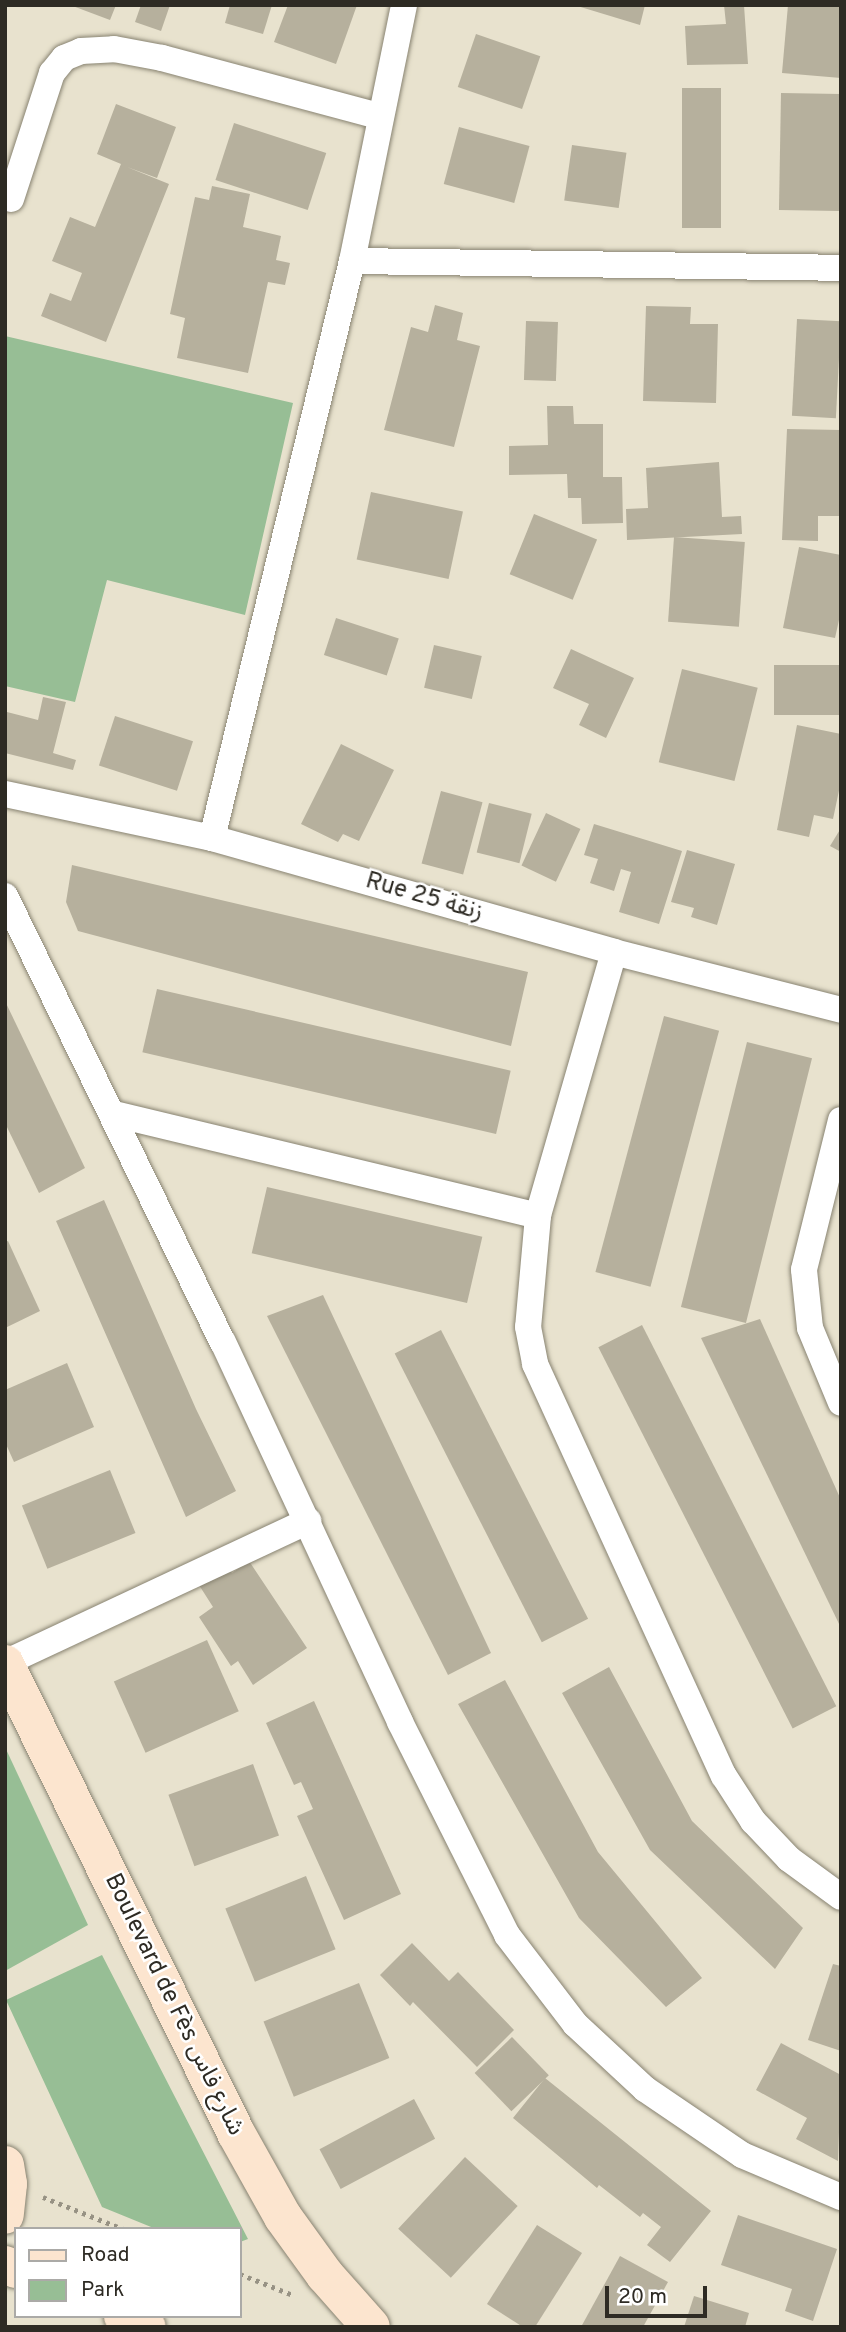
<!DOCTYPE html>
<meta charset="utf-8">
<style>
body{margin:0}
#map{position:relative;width:846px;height:2332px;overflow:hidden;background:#e8e2ce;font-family:Overpass,"Noto Sans Arabic",sans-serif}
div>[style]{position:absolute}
.green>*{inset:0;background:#97be95}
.building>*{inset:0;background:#b6b09d;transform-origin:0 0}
.path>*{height:4.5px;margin-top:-2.25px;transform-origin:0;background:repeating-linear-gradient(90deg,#979284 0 3.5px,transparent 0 8.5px)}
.roads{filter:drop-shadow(0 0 2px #888371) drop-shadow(0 0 2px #888371)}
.minor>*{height:26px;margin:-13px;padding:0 13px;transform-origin:13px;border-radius:13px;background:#fff}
.secondary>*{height:38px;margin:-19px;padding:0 19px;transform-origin:19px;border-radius:19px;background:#fce5cf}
span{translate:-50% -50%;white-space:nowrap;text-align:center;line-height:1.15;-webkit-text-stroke:5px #fff;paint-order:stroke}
.street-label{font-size:24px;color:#2e2b24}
.frame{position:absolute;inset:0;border:7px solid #2e2b24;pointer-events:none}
.legend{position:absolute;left:14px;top:2227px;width:228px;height:91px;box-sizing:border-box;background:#fff;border:2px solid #abaaa7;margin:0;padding:9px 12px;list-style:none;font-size:21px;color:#2e2b24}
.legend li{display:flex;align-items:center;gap:14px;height:35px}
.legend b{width:35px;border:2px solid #abaaa7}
.scale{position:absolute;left:605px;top:2286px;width:102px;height:32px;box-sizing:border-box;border:4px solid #2e2b24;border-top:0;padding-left:9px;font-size:21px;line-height:24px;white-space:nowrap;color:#2e2b24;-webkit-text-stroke:5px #fff;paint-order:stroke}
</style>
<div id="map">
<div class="green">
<i style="clip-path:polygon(5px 336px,293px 403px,245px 615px,107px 580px,75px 702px,5px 686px)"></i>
<i style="clip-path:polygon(5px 1747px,88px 1925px,5px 1971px)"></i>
<i style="clip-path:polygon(102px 1955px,248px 2239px,240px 2242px,240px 2229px,156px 2229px,102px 2207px,6px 2000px)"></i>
</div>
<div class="building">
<i style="clip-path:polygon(70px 5px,116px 5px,110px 20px)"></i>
<i style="clip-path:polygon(141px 5px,170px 5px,161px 31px,135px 22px)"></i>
<i style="clip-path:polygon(230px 5px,272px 5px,263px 34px,225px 23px)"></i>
<i style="clip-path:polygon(288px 5px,357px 5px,336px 64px,274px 42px)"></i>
<i style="clip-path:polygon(574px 5px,645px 5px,640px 25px)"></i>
<i style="clip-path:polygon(724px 5px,744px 5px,748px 64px,687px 65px,685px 26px,726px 24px)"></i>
<i style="clip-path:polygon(788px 5px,841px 5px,841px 78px,782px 73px)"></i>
<i style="left:476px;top:34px;width:68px;height:56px;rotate:19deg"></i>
<i style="left:682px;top:88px;width:39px;height:140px"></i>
<i style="left:781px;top:93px;width:60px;height:117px;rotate:1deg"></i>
<i style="clip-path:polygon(116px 104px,176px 127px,157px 178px,127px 167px,169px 184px,106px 342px,41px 316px,50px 293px,71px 301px,82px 273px,52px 261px,70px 217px,95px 227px,121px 164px,97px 154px)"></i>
<i style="left:234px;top:123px;width:97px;height:60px;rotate:18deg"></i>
<i style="left:459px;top:127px;width:73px;height:59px;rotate:15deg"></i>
<i style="left:572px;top:145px;width:55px;height:56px;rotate:8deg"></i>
<i style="clip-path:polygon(212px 186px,250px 194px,243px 227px,281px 236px,276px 260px,290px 263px,285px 285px,268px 282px,248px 373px,177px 358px,185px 318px,170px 314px,195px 197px,209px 200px)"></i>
<i style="clip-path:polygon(435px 305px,463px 313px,457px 340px,480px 346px,454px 447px,384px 430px,411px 327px,428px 332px)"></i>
<i style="clip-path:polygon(646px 306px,691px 307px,690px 324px,718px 324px,716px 403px,643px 401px)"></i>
<i style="left:797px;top:319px;width:44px;height:97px;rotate:3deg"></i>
<i style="left:526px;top:321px;width:32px;height:59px;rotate:2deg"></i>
<i style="clip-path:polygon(547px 406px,573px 406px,574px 424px,603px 424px,603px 477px,622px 477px,623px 523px,582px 524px,581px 498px,568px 498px,567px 474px,509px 475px,509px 446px,548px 445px)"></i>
<i style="clip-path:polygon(787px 429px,841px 430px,841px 516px,818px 516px,818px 541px,782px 540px)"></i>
<i style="clip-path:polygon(719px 462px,722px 517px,741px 516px,742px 534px,627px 540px,626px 509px,648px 508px,646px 468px)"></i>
<i style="left:371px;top:492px;width:94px;height:69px;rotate:12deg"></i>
<i style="left:534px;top:514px;width:68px;height:65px;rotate:22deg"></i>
<i style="left:674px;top:537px;width:71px;height:85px;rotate:4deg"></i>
<i style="clip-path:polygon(799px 547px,841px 555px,841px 611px,835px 638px,783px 628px)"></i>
<i style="left:336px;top:618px;width:66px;height:39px;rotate:18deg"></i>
<i style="left:434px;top:645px;width:49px;height:44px;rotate:13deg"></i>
<i style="clip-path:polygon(571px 649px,634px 678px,606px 738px,579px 725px,589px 704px,553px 688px)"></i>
<i style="left:841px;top:665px;width:50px;height:67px;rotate:90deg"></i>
<i style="left:682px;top:669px;width:78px;height:96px;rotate:14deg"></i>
<i style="clip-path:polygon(43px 697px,66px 702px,53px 753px,76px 760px,73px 770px,5px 753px,7px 712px,38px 720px)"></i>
<i style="left:115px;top:716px;width:82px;height:52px;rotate:18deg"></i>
<i style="clip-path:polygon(797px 725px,841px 734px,841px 781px,833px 819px,814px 815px,809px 837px,777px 830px)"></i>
<i style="clip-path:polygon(341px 744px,394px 770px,359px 841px,343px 834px,338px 842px,301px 824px)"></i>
<i style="left:441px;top:791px;width:43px;height:75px;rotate:15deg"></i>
<i style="left:489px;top:803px;width:44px;height:51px;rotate:14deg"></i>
<i style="left:546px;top:813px;width:38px;height:58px;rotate:25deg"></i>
<i style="clip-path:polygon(594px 824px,682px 851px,659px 924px,619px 912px,631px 872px,621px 869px,614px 891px,590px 883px,598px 859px,584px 855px)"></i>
<i style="clip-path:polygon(841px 828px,841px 852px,830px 846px)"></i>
<i style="clip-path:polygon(687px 850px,735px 864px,717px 925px,691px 917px,694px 908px,671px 902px)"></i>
<i style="clip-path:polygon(72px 865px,528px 972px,511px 1046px,78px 931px,66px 902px)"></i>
<i style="left:157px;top:989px;width:363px;height:65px;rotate:13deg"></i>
<i style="clip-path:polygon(5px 1001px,85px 1168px,39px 1193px,5px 1123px)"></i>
<i style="left:664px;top:1016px;width:57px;height:265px;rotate:15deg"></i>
<i style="left:747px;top:1042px;width:67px;height:273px;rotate:14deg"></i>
<i style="left:267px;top:1187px;width:221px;height:68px;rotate:13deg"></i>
<i style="clip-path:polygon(104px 1200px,196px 1409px,236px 1491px,186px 1517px,56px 1221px)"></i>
<i style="clip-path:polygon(8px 1241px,40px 1311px,5px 1328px,5px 1242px)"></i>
<i style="clip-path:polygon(323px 1295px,491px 1653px,448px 1675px,267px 1316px)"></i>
<i style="clip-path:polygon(760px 1319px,841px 1500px,841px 1628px,701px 1338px)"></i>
<i style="left:642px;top:1325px;width:428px;height:49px;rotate:63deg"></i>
<i style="left:441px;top:1330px;width:324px;height:52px;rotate:63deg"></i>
<i style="clip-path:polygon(67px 1363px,94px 1427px,14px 1462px,5px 1442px,5px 1390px)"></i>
<i style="left:110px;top:1470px;width:68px;height:95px;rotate:68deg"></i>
<i style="clip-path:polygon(249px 1561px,307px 1648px,253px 1685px,238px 1661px,231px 1666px,199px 1617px,213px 1607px,199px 1585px,227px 1566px,232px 1573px)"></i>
<i style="left:207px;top:1640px;width:78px;height:102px;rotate:66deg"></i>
<i style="clip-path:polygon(609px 1667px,692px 1821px,803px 1928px,775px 1969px,650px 1850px,562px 1693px)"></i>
<i style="clip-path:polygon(505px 1680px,598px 1852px,702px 1978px,666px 2007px,579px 1918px,458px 1704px)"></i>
<i style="clip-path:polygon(314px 1701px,401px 1894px,344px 1920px,297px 1816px,313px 1809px,301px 1782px,294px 1785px,266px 1723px)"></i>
<i style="left:253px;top:1764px;width:76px;height:90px;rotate:70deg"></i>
<i style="left:306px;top:1876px;width:79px;height:87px;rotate:68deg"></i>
<i style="clip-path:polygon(412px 1943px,449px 1981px,458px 1972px,514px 2030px,477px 2067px,413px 2002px,410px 2006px,380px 1975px)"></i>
<i style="clip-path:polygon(833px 1964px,841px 1966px,841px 2051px,808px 2040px)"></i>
<i style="left:359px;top:1983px;width:81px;height:103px;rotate:68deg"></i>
<i style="left:512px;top:2037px;width:53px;height:52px;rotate:46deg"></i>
<i style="clip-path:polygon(781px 2043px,841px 2075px,838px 2161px,796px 2139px,807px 2118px,756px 2090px)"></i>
<i style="clip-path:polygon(545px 2078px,711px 2211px,670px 2262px,647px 2245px,661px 2227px,643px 2213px,640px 2217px,599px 2185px,597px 2188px,513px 2118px)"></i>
<i style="left:414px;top:2099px;width:45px;height:107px;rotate:62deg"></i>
<i style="left:465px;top:2157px;width:72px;height:98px;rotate:43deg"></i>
<i style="clip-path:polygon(738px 2215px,837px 2249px,813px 2321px,785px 2311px,792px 2289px,721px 2265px)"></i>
<i style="clip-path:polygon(537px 2225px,582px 2253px,535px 2327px,523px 2327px,487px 2304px)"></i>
<i style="clip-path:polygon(620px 2256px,668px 2282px,643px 2327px,581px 2327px)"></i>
<i style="clip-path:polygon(694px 2296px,749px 2313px,745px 2327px,684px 2327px)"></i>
</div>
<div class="path">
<i style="left:43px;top:2197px;width:86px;rotate:21.8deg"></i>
<i style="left:240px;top:2274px;width:57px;rotate:21.6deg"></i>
</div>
<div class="roads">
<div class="minor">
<i style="left:11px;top:199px;width:133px;rotate:-72deg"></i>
<i style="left:52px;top:73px;width:19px;rotate:-51deg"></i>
<i style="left:64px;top:58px;width:18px;rotate:-22deg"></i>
<i style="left:81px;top:51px;width:33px;rotate:-3deg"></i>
<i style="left:114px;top:49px;width:49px;rotate:10.6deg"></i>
<i style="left:162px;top:58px;width:225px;rotate:15deg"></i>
<i style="left:352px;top:261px;width:489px;rotate:0.8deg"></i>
<i style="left:5px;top:794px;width:212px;rotate:12deg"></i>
<i style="left:212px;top:838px;width:418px;rotate:15.8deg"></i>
<i style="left:614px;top:952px;width:234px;rotate:14.3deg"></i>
<i style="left:212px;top:838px;width:594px;rotate:-76.36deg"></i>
<i style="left:352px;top:261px;width:261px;rotate:-78.5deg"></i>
<i style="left:5px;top:896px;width:496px;rotate:64deg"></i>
<i style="left:223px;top:1342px;width:419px;rotate:65deg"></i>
<i style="left:400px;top:1722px;width:238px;rotate:63.3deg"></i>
<i style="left:507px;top:1935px;width:112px;rotate:52.6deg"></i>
<i style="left:575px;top:2024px;width:96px;rotate:42.9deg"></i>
<i style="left:645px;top:2089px;width:117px;rotate:34.2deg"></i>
<i style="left:742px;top:2155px;width:108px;rotate:23deg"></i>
<i style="left:614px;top:952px;width:275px;rotate:106.1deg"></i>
<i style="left:538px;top:1216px;width:111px;rotate:95.1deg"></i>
<i style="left:528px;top:1327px;width:38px;rotate:79deg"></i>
<i style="left:535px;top:1364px;width:453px;rotate:65.4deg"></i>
<i style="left:724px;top:1776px;width:54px;rotate:57.2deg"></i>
<i style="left:753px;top:1821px;width:52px;rotate:46.5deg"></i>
<i style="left:789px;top:1859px;width:64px;rotate:36.2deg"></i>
<i style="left:114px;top:1114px;width:436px;rotate:13.5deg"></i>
<i style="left:841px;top:1120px;width:154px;rotate:103.9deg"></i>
<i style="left:804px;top:1270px;width:58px;rotate:84.1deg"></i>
<i style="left:810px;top:1328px;width:81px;rotate:67.5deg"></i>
<i style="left:5px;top:1663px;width:335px;rotate:-25.1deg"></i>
</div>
<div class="secondary">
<i style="left:5px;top:1664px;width:523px;rotate:63.78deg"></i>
<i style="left:236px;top:2133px;width:96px;rotate:60.8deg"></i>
<i style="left:283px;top:2217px;width:72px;rotate:54.1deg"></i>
<i style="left:325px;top:2275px;width:69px;rotate:48.5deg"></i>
<i style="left:5px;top:2165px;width:19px;rotate:81deg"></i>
<i style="left:8px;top:2184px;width:31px;rotate:96deg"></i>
<i style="left:5px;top:2265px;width:12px;rotate:20deg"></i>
<i style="left:123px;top:2316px;width:26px;rotate:25deg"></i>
</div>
</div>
<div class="street-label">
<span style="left:424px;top:898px;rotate:16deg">Rue 25 زنقة</span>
<span style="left:173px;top:2005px;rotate:64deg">Boulevard de Fès شارع فاس</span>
</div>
<div class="frame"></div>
<ul class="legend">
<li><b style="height:9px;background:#fce5cf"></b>Road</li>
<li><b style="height:19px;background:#97be95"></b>Park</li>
</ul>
<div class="scale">20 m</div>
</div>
